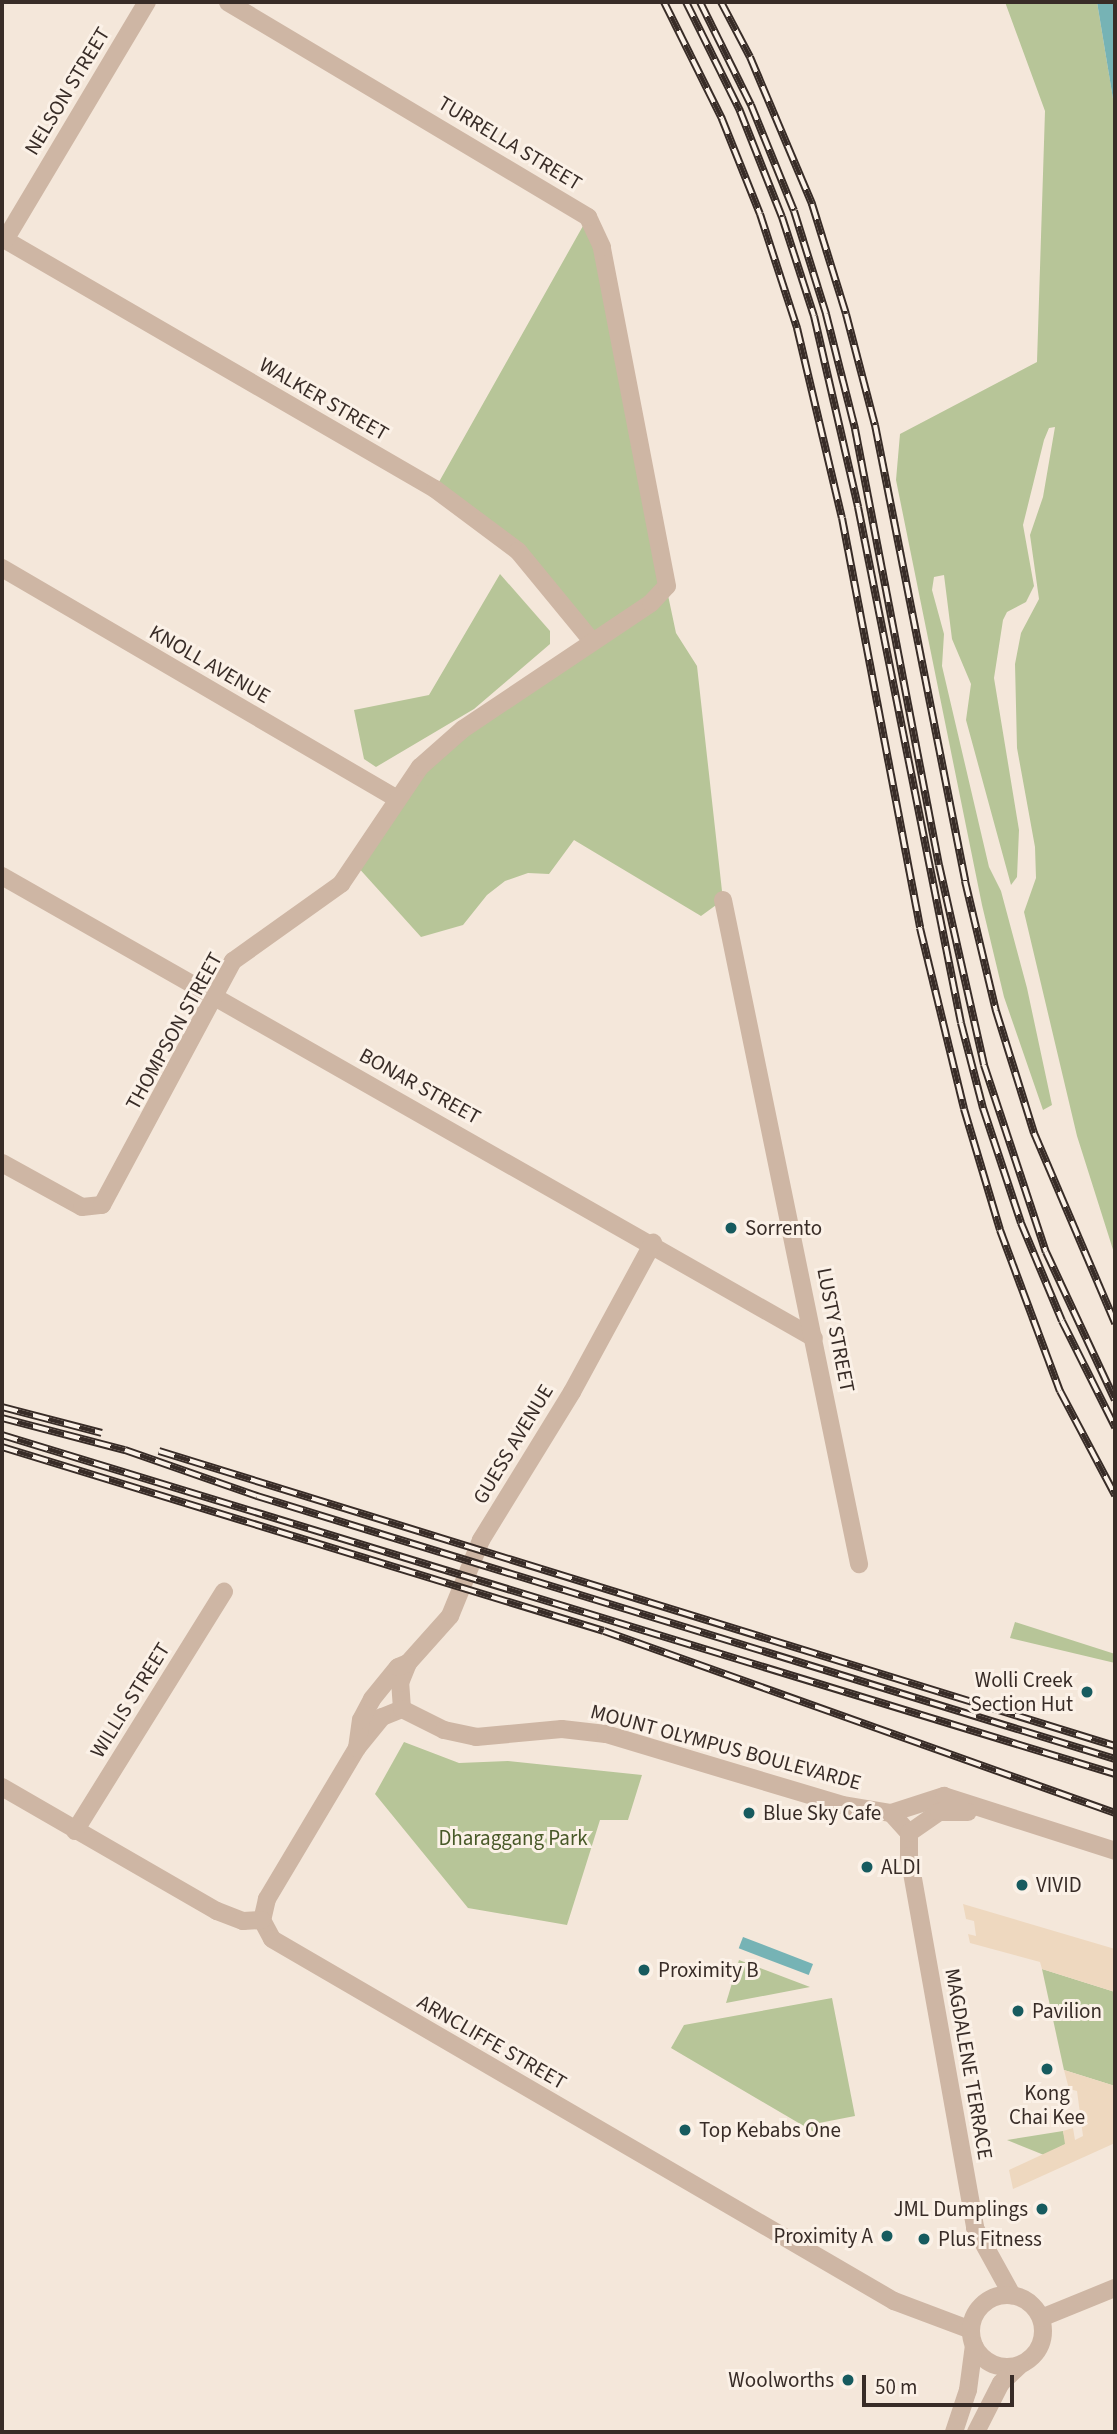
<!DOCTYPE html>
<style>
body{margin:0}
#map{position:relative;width:1117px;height:2434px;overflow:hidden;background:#f4e7da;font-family:"Source Sans 3",sans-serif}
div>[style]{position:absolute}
.green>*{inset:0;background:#b7c598}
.plaza>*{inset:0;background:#eed8bf}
.water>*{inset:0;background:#76b3b5;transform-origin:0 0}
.minor>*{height:18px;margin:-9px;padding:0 9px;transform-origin:9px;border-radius:9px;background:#ceb6a4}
.minor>.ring{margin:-9px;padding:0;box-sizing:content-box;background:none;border:18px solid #ceb6a4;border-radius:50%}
.rail>*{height:8px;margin-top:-4px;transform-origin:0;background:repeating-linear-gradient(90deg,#fbf1e7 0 16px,#382c27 0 32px);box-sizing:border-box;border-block:2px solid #382c27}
.dots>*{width:19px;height:19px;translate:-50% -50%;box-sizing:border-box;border:4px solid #fbf1e7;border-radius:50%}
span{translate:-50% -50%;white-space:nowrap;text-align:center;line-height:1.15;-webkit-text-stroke:6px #fbf1e7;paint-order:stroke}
.street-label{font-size:21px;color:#382c27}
.poi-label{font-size:21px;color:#382c27}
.left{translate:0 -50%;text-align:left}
.right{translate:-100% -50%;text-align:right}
.park-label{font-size:21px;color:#485928}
.frame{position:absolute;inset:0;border:4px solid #382c27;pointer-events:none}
.scale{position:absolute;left:862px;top:2375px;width:152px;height:32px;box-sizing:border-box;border:4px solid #382c27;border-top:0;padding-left:9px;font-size:21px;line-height:24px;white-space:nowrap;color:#382c27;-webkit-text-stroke:5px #fbf1e7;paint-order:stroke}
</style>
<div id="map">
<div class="green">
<i style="clip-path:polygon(1005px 2px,1097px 2px,1115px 111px,1115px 1256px,1077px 1136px,1024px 912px,1036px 878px,1035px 847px,1017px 748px,1015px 664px,1021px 633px,1039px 599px,1030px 535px,1043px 497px,1055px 427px,1049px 428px,1044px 440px,1023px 525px,1034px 586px,1026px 602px,1007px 612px,1003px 620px,994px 678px,1019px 830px,1017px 877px,1011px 885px,966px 720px,971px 684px,952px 639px,944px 575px,934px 577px,932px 590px,944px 634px,942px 666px,989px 867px,1001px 891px,1027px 988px,1052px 1105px,1043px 1110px,1004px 997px,982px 905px,896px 480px,900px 434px,1037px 362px,1045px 111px)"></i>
<i style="clip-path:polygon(588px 217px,676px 633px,697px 666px,723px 900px,701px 916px,574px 840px,549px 874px,528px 873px,505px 881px,487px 895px,463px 925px,421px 937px,356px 865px,420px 767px,590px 641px,518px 551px,435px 489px)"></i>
<i style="clip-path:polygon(500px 574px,550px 631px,550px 644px,474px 709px,376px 767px,364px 759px,354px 710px,429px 695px)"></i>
<i style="clip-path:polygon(1015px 1622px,1115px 1654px,1115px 1663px,1010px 1638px)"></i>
<i style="clip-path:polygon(404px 1742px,459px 1763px,508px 1761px,642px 1775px,628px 1820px,600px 1820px,567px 1925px,468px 1908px,375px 1794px)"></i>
<i style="clip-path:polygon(739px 1960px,810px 1987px,726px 2003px)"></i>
<i style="clip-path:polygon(1042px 1969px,1115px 1992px,1115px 2086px,1064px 2070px)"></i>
<i style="clip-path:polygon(832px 1998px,855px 2116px,819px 2123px,814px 2132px,671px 2048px,684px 2025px)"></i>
<i style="clip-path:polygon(1063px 2131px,1066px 2144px,1044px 2155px,1007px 2140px)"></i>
</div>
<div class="plaza">
<i style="clip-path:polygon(963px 1904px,1115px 1949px,1115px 1992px,1042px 1969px,1040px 1962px,970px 1943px,968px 1934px,976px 1936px,974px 1921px,966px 1919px)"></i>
<i style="clip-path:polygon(1064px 2070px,1115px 2086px,1115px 2143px,1013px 2189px,1009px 2170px,1065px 2144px,1063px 2131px,1073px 2128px,1075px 2140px,1083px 2136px,1077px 2091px,1069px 2089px)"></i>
</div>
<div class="water">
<i style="clip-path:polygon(1097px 2px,1115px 2px,1115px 111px)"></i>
<i style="left:743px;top:1937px;width:75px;height:12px;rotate:21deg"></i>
</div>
<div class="minor">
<i style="left:2px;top:238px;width:500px;rotate:30.1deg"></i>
<i style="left:435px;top:489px;width:104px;rotate:36.8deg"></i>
<i style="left:518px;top:551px;width:115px;rotate:50.6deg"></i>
<i style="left:5px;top:240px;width:277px;rotate:-59.2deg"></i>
<i style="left:2px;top:568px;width:456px;rotate:30.3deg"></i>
<i style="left:2px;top:876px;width:934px;rotate:29.64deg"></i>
<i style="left:723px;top:900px;width:678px;rotate:78.42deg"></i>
<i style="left:2px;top:1163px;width:91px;rotate:28.8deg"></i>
<i style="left:82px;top:1207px;width:20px;rotate:-6deg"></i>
<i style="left:102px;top:1205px;width:277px;rotate:-61.8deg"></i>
<i style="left:233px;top:961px;width:133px;rotate:-35.5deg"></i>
<i style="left:341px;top:884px;width:141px;rotate:-56deg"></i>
<i style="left:420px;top:767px;width:57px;rotate:-41.5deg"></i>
<i style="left:463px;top:729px;width:226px;rotate:-33.8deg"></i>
<i style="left:651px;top:603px;width:23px;rotate:-47deg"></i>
<i style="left:667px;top:586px;width:345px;rotate:-100.9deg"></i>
<i style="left:602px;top:247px;width:33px;rotate:-115deg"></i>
<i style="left:588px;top:217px;width:419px;rotate:-149.2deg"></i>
<i style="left:402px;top:1709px;width:22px;rotate:158deg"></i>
<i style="left:382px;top:1717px;width:40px;rotate:129deg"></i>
<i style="left:357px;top:1748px;width:176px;rotate:120.8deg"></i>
<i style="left:267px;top:1899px;width:22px;rotate:103deg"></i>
<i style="left:262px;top:1920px;width:21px;rotate:62deg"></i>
<i style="left:272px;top:1939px;width:720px;rotate:30.2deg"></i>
<i style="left:894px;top:2301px;width:82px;rotate:20.6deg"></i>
<i style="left:402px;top:1709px;width:26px;rotate:-94deg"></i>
<i style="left:400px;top:1683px;width:22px;rotate:-68deg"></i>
<i style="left:408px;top:1663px;width:63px;rotate:-48.2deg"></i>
<i style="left:450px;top:1616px;width:82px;rotate:-67.8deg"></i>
<i style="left:481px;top:1540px;width:174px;rotate:-58.4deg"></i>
<i style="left:572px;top:1392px;width:170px;rotate:-61.5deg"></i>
<i style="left:402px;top:1709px;width:47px;rotate:26.6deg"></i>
<i style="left:444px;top:1730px;width:33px;rotate:12deg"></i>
<i style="left:476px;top:1737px;width:86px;rotate:-5.3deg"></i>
<i style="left:562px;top:1729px;width:44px;rotate:6.5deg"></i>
<i style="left:606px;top:1734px;width:246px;rotate:16.7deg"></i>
<i style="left:842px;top:1805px;width:50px;rotate:9.3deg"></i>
<i style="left:891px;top:1813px;width:27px;rotate:48deg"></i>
<i style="left:357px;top:1748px;width:28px;rotate:-82deg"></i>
<i style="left:361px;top:1720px;width:24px;rotate:-62deg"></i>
<i style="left:372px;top:1699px;width:41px;rotate:-50.9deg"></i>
<i style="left:398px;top:1667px;width:11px;rotate:-22deg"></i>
<i style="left:2px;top:1787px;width:248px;rotate:30deg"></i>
<i style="left:217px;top:1911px;width:28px;rotate:21deg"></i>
<i style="left:243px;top:1921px;width:19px;rotate:-3deg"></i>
<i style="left:891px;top:1813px;width:56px;rotate:-17.8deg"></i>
<i style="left:944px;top:1796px;width:180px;rotate:17.8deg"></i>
<i style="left:75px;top:1831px;width:282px;rotate:-58.1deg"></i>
<i style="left:909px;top:1833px;width:23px;rotate:90deg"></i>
<i style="left:909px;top:1856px;width:378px;rotate:79.9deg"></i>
<i style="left:975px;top:2228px;width:77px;rotate:61.1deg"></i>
<i style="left:909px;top:1833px;width:37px;rotate:-35deg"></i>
<i style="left:939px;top:1812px;width:29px"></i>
<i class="ring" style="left:971px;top:2295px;width:54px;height:54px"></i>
<i style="left:1041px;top:2318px;width:80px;rotate:-22.1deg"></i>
<i style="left:954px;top:2432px;width:44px;rotate:-71.6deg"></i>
<i style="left:968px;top:2390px;width:45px;rotate:-82.4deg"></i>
<i style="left:976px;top:2432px;width:55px;rotate:-63deg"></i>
<i style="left:1001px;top:2383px;width:26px;rotate:-43deg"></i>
</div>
<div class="rail">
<i style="left:664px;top:2px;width:131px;rotate:63.6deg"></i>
<i style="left:722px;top:119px;width:102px;rotate:68.2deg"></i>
<i style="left:760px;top:214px;width:120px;rotate:72deg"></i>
<i style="left:797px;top:328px;width:195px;rotate:76.7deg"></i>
<i style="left:842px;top:518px;width:417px;rotate:79.2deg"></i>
<i style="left:920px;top:928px;width:186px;rotate:76.3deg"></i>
<i style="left:964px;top:1109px;width:126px;rotate:73.4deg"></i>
<i style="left:1000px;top:1230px;width:172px;rotate:69.6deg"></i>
<i style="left:1060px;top:1391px;width:118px;rotate:62.1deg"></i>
<i style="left:686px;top:2px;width:122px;rotate:63.6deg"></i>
<i style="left:740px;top:111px;width:114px;rotate:68.4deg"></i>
<i style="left:782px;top:217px;width:104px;rotate:72.1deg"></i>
<i style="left:814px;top:316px;width:196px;rotate:77deg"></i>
<i style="left:858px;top:507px;width:526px;rotate:78.71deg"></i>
<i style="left:961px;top:1023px;width:88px;rotate:75.5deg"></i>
<i style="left:983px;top:1108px;width:121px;rotate:71.7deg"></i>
<i style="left:1021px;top:1223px;width:106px;rotate:67.3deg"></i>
<i style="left:1062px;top:1321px;width:119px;rotate:63.4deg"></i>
<i style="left:700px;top:2px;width:115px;rotate:63.7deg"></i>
<i style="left:751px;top:105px;width:114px;rotate:67.9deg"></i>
<i style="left:794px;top:211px;width:108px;rotate:72.7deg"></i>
<i style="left:826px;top:314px;width:119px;rotate:75.8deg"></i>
<i style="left:855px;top:429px;width:444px;rotate:79.1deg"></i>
<i style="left:939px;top:865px;width:205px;rotate:77.3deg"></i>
<i style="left:984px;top:1065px;width:197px;rotate:71.7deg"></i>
<i style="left:1046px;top:1252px;width:163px;rotate:65deg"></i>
<i style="left:721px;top:2px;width:62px;rotate:62.2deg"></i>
<i style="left:750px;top:57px;width:160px;rotate:67.1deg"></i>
<i style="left:812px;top:204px;width:115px;rotate:72.8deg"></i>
<i style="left:846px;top:314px;width:115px;rotate:75.4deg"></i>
<i style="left:875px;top:425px;width:465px;rotate:78.8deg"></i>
<i style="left:965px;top:881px;width:134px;rotate:76.6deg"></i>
<i style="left:996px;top:1011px;width:128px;rotate:72.7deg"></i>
<i style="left:1034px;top:1133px;width:207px;rotate:66.9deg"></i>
<i style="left:2px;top:1407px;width:103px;rotate:14.6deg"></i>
<i style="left:2px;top:1418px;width:127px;rotate:14.6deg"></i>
<i style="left:125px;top:1450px;width:140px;rotate:19.2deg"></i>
<i style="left:257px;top:1496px;width:897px;rotate:17.04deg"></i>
<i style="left:2px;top:1435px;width:1163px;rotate:16.94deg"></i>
<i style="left:2px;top:1447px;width:629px;rotate:17deg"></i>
<i style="left:604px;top:1631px;width:542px;rotate:19.6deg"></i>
<i style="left:159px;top:1451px;width:1000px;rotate:17.15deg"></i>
</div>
<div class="dots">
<i style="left:731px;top:1228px;background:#175b5f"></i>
<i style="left:1087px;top:1692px;background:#175b5f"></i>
<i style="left:749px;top:1813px;background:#175b5f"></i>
<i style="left:867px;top:1867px;background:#175b5f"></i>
<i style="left:1022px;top:1885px;background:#175b5f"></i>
<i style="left:644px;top:1970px;background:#175b5f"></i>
<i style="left:1018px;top:2011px;background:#175b5f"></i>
<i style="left:1047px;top:2069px;background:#175b5f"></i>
<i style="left:685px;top:2130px;background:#175b5f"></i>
<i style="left:1042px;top:2209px;background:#175b5f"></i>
<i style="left:887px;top:2236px;background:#175b5f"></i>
<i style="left:924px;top:2239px;background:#175b5f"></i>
<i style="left:848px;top:2380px;background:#175b5f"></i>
</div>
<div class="street-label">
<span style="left:67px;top:91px;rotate:-59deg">NELSON STREET</span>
<span style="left:510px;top:143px;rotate:31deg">TURRELLA STREET</span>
<span style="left:324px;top:399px;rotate:30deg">WALKER STREET</span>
<span style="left:210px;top:664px;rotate:30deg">KNOLL AVENUE</span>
<span style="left:174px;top:1031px;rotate:-61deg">THOMPSON STREET</span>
<span style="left:420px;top:1086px;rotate:29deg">BONAR STREET</span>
<span style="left:836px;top:1330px;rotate:79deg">LUSTY STREET</span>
<span style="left:513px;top:1444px;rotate:-59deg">GUESS AVENUE</span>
<span style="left:130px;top:1700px;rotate:-58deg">WILLIS STREET</span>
<span style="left:726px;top:1747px;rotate:15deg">MOUNT OLYMPUS BOULEVARDE</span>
<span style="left:492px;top:2042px;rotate:30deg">ARNCLIFFE STREET</span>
<span style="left:969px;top:2064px;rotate:80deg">MAGDALENE TERRACE</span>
</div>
<div class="poi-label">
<span class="left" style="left:745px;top:1228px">Sorrento</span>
<span class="right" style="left:1073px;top:1692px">Wolli Creek<br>Section Hut</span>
<span class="left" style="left:763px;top:1813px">Blue Sky Cafe</span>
<span class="left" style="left:881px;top:1867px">ALDI</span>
<span class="left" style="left:1036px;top:1885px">VIVID</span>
<span class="left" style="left:658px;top:1970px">Proximity B</span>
<span class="left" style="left:1032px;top:2011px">Pavilion</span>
<span style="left:1047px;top:2105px">Kong<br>Chai Kee</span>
<span class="left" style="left:699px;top:2130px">Top Kebabs One</span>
<span class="right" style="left:1028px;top:2209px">JML Dumplings</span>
<span class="right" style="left:873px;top:2236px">Proximity A</span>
<span class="left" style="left:938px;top:2239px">Plus Fitness</span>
<span class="right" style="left:834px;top:2380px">Woolworths</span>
</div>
<div class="park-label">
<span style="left:513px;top:1838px">Dharaggang Park</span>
</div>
<div class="frame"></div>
<div class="scale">50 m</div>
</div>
